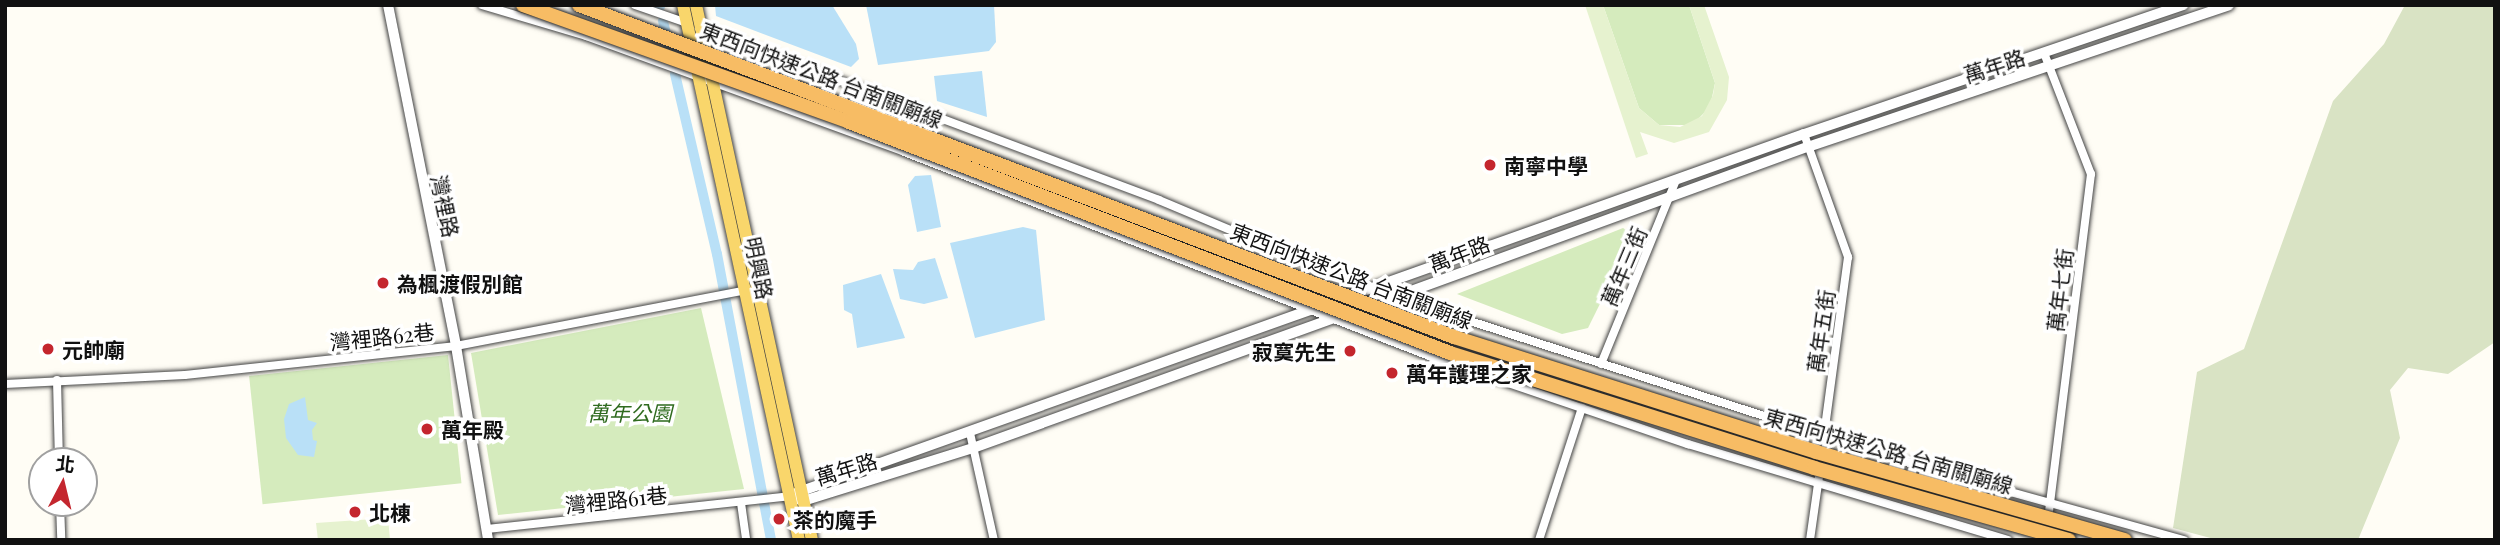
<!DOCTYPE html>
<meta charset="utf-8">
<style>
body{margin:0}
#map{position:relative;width:2500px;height:545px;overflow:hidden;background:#fffdf5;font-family:"Playfair Display","Noto Sans TC",serif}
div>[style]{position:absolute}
.green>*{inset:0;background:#d5ebbd;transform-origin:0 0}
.cemetery>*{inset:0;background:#d9e3c4}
.pitch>*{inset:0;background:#e6f2cf}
.water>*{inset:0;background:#b9e0f7}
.canal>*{height:10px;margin:-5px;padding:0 5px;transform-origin:5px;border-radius:5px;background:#b9e0f7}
.roads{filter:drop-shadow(0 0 2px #444) drop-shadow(0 0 2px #444)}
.minor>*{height:8px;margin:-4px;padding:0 4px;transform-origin:4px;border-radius:4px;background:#fff}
.tertiary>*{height:10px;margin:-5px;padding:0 5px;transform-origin:5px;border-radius:5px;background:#fff}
.primary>*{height:12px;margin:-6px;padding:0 6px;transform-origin:6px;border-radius:6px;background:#f9d66b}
.bridges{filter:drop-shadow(0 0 2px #222) drop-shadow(0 0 2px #222)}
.trunk-bridge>*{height:14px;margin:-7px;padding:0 7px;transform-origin:7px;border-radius:7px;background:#f7bc64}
.dots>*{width:19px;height:19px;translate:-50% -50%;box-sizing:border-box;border:4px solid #fff;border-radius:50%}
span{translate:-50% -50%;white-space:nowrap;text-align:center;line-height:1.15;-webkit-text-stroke:7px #fff;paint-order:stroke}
.street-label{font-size:21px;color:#111}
.poi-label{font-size:21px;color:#111;font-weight:700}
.left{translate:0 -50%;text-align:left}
.right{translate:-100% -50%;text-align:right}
.park-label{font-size:21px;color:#2f6b1f;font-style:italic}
.frame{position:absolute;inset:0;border:7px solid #111;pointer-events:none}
.north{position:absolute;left:28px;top:447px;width:70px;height:70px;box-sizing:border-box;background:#fff;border:2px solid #a0a0a0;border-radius:50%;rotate:7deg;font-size:19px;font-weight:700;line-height:28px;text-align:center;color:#111}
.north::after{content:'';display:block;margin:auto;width:24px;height:32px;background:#c4262e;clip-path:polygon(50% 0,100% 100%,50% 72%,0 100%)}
</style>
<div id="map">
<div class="green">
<i style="clip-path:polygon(1603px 5px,1689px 5px,1715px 83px,1710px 107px,1692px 125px,1659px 125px,1639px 108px)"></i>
<i style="clip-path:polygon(1623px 228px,1634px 235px,1588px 328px,1562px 334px,1457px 294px)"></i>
<i style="clip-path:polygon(701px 308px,744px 489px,498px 515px,471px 353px)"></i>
<i style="left:448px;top:355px;width:129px;height:200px;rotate:84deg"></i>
</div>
<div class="cemetery">
<i style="clip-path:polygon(2405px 5px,2495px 5px,2495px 342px,2448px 374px,2408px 368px,2390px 390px,2400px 438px,2358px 540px,2218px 540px,2173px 528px,2197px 372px,2244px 349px,2333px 101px,2384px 44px)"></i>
</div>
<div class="pitch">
<i style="clip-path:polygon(1585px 5px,1603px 5px,1639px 108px,1659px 125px,1680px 127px,1702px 116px,1713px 95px,1715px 83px,1689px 5px,1704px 5px,1729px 77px,1727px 100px,1709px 132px,1674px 143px,1640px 132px,1648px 154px,1636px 158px)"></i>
<i style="clip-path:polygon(388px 518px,390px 540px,318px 540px,316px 523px)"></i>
</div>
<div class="water">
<i style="clip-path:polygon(715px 5px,832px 5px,856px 44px,859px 59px,851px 67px,716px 16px)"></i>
<i style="clip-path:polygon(866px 5px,994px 5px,996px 42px,989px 51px,878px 65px)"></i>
<i style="clip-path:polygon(982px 71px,987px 117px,937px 101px,934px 76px)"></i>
<i style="clip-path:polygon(931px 175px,941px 227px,917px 232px,908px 185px,915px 176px)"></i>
<i style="clip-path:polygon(1023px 227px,1036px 230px,1045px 320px,975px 338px,950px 243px)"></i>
<i style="clip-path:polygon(935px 258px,948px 298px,924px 304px,900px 299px,893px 269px,913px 270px,918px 262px)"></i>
<i style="clip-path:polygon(881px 274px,905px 338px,857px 348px,852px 314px,844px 310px,843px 285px)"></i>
<i style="clip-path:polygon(305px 397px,308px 420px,317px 423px,312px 430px,313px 440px,317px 441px,314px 457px,298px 455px,286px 438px,284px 419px,289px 404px)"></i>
</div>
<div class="canal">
<i style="left:659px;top:5px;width:2px;rotate:63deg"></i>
<i style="left:663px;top:21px;width:40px;rotate:77deg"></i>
<i style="left:675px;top:74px;width:185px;rotate:76.9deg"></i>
<i style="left:717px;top:254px;width:291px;rotate:79.3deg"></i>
</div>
<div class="roads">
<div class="minor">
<i style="left:482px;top:5px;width:109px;rotate:16.6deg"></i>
<i style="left:586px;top:36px;width:338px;rotate:20deg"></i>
<i style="left:904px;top:152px;width:563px;rotate:21.23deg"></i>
<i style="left:1429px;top:356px;width:274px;rotate:18.8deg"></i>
<i style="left:1688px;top:444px;width:334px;rotate:16.7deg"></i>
<i style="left:635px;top:5px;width:55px;rotate:19.1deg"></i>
<i style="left:699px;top:28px;width:491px;rotate:20.5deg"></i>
<i style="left:1159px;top:200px;width:230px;rotate:22.8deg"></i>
<i style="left:1371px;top:289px;width:589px;rotate:17.91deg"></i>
<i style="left:1931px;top:470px;width:263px;rotate:15.5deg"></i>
<i style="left:2044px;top:53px;width:130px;rotate:68.8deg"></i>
<i style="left:2091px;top:174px;width:339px;rotate:97.1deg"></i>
<i style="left:1804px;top:134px;width:131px;rotate:70.3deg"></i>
<i style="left:1848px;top:257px;width:202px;rotate:97.7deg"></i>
<i style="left:1601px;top:364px;width:199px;rotate:-67.8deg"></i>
<i style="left:57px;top:380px;width:81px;rotate:88.6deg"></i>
<i style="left:5px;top:384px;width:180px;rotate:-2.9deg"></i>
<i style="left:185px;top:375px;width:273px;rotate:-6.1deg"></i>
<i style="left:456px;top:346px;width:297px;rotate:-10.9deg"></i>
<i style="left:970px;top:433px;width:110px;rotate:77.4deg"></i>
<i style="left:60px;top:503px;width:37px;rotate:88deg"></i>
<i style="left:741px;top:503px;width:37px;rotate:82deg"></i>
<i style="left:487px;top:529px;width:304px;rotate:-6.2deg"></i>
<i style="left:1539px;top:540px;width:139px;rotate:-72deg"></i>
<i style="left:1810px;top:540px;width:64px;rotate:-81.9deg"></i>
</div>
<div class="tertiary">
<i style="left:388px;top:5px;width:348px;rotate:78.7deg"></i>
<i style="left:456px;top:346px;width:197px;rotate:80.6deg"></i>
<i style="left:1370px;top:306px;width:466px;rotate:-20deg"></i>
<i style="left:1808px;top:147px;width:444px;rotate:-18.6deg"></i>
<i style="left:796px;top:493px;width:1070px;rotate:-19.6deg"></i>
<i style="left:1804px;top:134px;width:401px;rotate:-18.8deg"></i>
<i style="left:798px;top:499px;width:5px;rotate:22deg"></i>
<i style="left:803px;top:501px;width:178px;rotate:-17.3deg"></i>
<i style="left:973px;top:448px;width:399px;rotate:-19.8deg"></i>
</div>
<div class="primary">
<i style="left:683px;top:5px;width:547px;rotate:77.77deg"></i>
<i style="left:696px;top:5px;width:547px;rotate:77.77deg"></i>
</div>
</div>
<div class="bridges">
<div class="trunk-bridge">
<i style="left:523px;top:5px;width:346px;rotate:19.7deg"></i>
<i style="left:849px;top:122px;width:644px;rotate:21.02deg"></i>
<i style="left:1450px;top:353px;width:382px;rotate:17.5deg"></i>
<i style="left:1814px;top:468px;width:265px;rotate:15.8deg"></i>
<i style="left:579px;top:5px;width:936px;rotate:20.78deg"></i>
<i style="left:1454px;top:337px;width:380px;rotate:17.6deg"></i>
<i style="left:1816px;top:452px;width:321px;rotate:15.9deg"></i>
</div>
</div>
<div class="dots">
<i style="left:1490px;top:165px;background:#c4262e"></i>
<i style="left:383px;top:283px;background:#c4262e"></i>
<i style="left:48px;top:349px;background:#c4262e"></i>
<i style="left:1350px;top:351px;background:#c4262e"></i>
<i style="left:1392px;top:373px;background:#c4262e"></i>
<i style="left:427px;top:429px;background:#c4262e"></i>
<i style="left:355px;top:512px;background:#c4262e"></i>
<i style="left:779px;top:519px;background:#c4262e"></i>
</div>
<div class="street-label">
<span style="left:1994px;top:65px;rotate:-18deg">萬年路</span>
<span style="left:822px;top:74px;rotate:21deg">東西向快速公路 台南關廟線</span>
<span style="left:446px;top:206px;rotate:78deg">灣裡路</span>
<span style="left:1459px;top:253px;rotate:-21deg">萬年路</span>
<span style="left:1623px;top:266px;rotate:-67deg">萬年三街</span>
<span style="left:760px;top:268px;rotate:78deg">明興路</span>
<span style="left:1352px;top:275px;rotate:21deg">東西向快速公路 台南關廟線</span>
<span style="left:2059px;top:290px;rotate:-83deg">萬年七街</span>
<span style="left:1820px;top:331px;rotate:-82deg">萬年五街</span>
<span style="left:382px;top:336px;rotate:-6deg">灣裡路62巷</span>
<span style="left:1889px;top:450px;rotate:16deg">東西向快速公路 台南關廟線</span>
<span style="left:846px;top:468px;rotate:-17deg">萬年路</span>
<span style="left:616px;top:499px;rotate:-6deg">灣裡路61巷</span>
</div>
<div class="poi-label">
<span class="left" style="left:1504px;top:165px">南寧中學</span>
<span class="left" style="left:397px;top:283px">為楓渡假別館</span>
<span class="left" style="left:62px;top:349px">元帥廟</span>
<span class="right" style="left:1336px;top:351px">寂寞先生</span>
<span class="left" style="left:1406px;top:373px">萬年護理之家</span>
<span class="left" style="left:441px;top:429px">萬年殿</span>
<span class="left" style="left:369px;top:512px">北棟</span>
<span class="left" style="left:793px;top:519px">茶的魔手</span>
</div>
<div class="park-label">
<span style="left:630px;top:412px">萬年公園</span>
</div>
<div class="frame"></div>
<div class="north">北</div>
</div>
